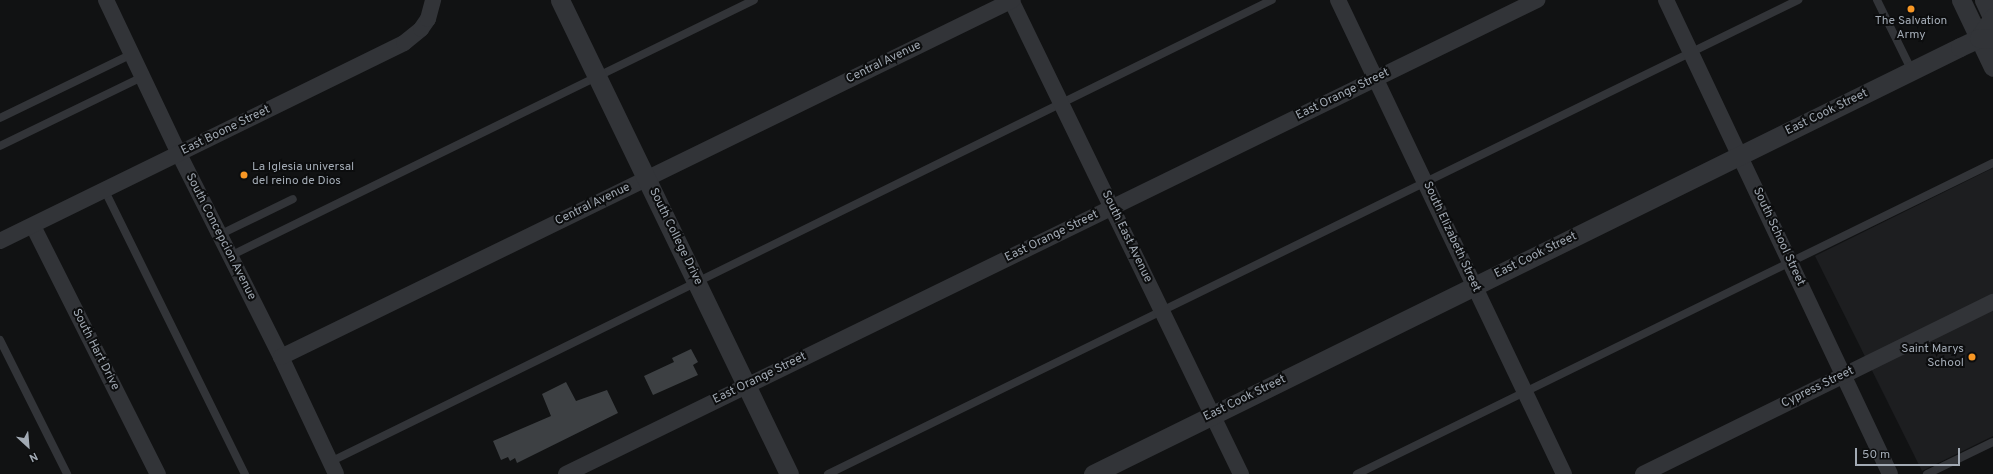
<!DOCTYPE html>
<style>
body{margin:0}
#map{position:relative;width:1993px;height:474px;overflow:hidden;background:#111213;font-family:Overpass,sans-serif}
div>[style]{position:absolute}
.built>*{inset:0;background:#1d1e20}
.building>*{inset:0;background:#3d4043}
.service>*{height:8px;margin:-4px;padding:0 4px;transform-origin:4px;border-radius:4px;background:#323438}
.minor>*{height:16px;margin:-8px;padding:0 8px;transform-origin:8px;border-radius:8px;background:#323438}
.tertiary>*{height:19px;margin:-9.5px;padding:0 9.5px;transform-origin:9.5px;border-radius:9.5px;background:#323438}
.dots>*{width:11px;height:11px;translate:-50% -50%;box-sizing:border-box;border:2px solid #0c0d0e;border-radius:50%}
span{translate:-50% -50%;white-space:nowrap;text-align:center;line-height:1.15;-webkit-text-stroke:4px #0c0d0e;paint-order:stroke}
.poi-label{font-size:12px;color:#a2aab4}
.left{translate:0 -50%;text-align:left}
.right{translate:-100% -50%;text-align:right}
.street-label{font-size:12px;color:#a2aab4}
.north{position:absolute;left:8px;top:426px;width:40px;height:40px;-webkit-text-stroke:3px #0c0d0e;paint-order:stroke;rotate:154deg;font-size:11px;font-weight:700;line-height:16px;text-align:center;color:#a2aab4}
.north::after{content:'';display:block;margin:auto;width:14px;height:18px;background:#a2aab4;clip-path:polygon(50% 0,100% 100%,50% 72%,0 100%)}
.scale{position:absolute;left:1855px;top:448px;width:105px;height:18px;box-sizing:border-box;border:2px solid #a2aab4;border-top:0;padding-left:5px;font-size:12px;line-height:14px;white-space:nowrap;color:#a2aab4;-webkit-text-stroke:3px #0c0d0e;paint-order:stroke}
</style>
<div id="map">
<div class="built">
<i style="clip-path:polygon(1993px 168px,1993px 436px,1922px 471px,1815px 256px)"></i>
</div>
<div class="building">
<i style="clip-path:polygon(691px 349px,698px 362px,693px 365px,698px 375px,653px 395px,644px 376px,674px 362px,672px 358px)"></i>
<i style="clip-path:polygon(566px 382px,576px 401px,607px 390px,618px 413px,517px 463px,515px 458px,510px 461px,508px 457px,501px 460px,493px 441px,551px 416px,542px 394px)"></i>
</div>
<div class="service">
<i style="left:1877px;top:0;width:79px;rotate:63.8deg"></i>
<i style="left:0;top:118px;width:147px;rotate:-25.9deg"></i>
<i style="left:0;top:146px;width:158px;rotate:-25.9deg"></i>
<i style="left:105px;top:191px;width:316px;rotate:63.7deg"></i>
<i style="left:219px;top:235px;width:82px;rotate:-25.9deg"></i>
<i style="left:230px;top:256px;width:583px;rotate:-26.04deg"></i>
<i style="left:0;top:340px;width:150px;rotate:63.4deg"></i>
<i style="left:330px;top:462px;width:1049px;rotate:-26.13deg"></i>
<i style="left:828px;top:474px;width:1080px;rotate:-26.04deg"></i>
<i style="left:1357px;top:474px;width:708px;rotate:-26.06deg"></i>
<i style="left:1927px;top:474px;width:73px;rotate:-25.9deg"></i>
</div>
<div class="minor">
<i style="left:106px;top:0;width:170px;rotate:64.6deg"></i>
<i style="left:179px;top:154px;width:227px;rotate:63.3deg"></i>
<i style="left:281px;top:357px;width:129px;rotate:64.8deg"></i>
<i style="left:1011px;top:0;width:527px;rotate:64.12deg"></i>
<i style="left:1338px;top:0;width:525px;rotate:64.51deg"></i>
<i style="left:1666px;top:0;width:524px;rotate:64.71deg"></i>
<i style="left:33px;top:226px;width:278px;rotate:63.3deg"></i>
<i style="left:0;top:241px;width:450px;rotate:-26.1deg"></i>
<i style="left:404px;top:43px;width:22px;rotate:-39deg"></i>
<i style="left:421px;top:29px;width:12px;rotate:-55deg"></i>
<i style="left:428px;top:19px;width:20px;rotate:-75deg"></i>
<i style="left:281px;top:357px;width:814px;rotate:-26deg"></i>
<i style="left:566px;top:474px;width:1081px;rotate:-26.02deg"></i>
<i style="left:1643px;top:474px;width:390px;rotate:-26.2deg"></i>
</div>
<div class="tertiary">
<i style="left:560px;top:0;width:526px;rotate:64.21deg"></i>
<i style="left:1961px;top:0;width:74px;rotate:64.5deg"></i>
<i style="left:1984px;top:0;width:21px;rotate:65deg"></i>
<i style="left:1979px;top:38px;width:25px;rotate:-56deg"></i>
<i style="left:1093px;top:474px;width:966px;rotate:-26.22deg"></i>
<i style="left:1960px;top:47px;width:21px;rotate:-25deg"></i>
<i style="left:1979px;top:38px;width:14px;rotate:4deg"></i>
</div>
<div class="dots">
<i style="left:1911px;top:9px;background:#f89724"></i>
<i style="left:244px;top:175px;background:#f89724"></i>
<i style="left:1972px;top:357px;background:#f89724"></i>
</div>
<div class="poi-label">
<span style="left:1911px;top:29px">The Salvation<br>Army</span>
<span class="left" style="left:252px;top:175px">La Iglesia universal<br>del reino de Dios</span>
<span class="right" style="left:1964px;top:357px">Saint Marys<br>School</span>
</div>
<div class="street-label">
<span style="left:884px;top:63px;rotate:-26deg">Central Avenue</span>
<span style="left:1343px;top:95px;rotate:-26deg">East Orange Street</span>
<span style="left:1827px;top:113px;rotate:-26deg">East Cook Street</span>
<span style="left:226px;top:131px;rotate:-26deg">East Boone Street</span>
<span style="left:593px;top:205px;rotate:-26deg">Central Avenue</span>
<span style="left:220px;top:237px;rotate:63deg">South Concepcion Avenue</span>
<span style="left:675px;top:237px;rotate:64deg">South College Drive</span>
<span style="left:1052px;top:237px;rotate:-26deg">East Orange Street</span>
<span style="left:1126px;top:237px;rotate:64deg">South East Avenue</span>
<span style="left:1451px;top:237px;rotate:65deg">South Elizabeth Street</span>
<span style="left:1778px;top:237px;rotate:65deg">South School Street</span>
<span style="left:1536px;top:256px;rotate:-26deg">East Cook Street</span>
<span style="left:95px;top:350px;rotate:63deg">South Hart Drive</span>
<span style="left:760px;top:379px;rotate:-26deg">East Orange Street</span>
<span style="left:1818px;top:388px;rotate:-26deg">Cypress Street</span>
<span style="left:1245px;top:399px;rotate:-26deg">East Cook Street</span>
</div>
<div class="north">N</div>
<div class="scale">50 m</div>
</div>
